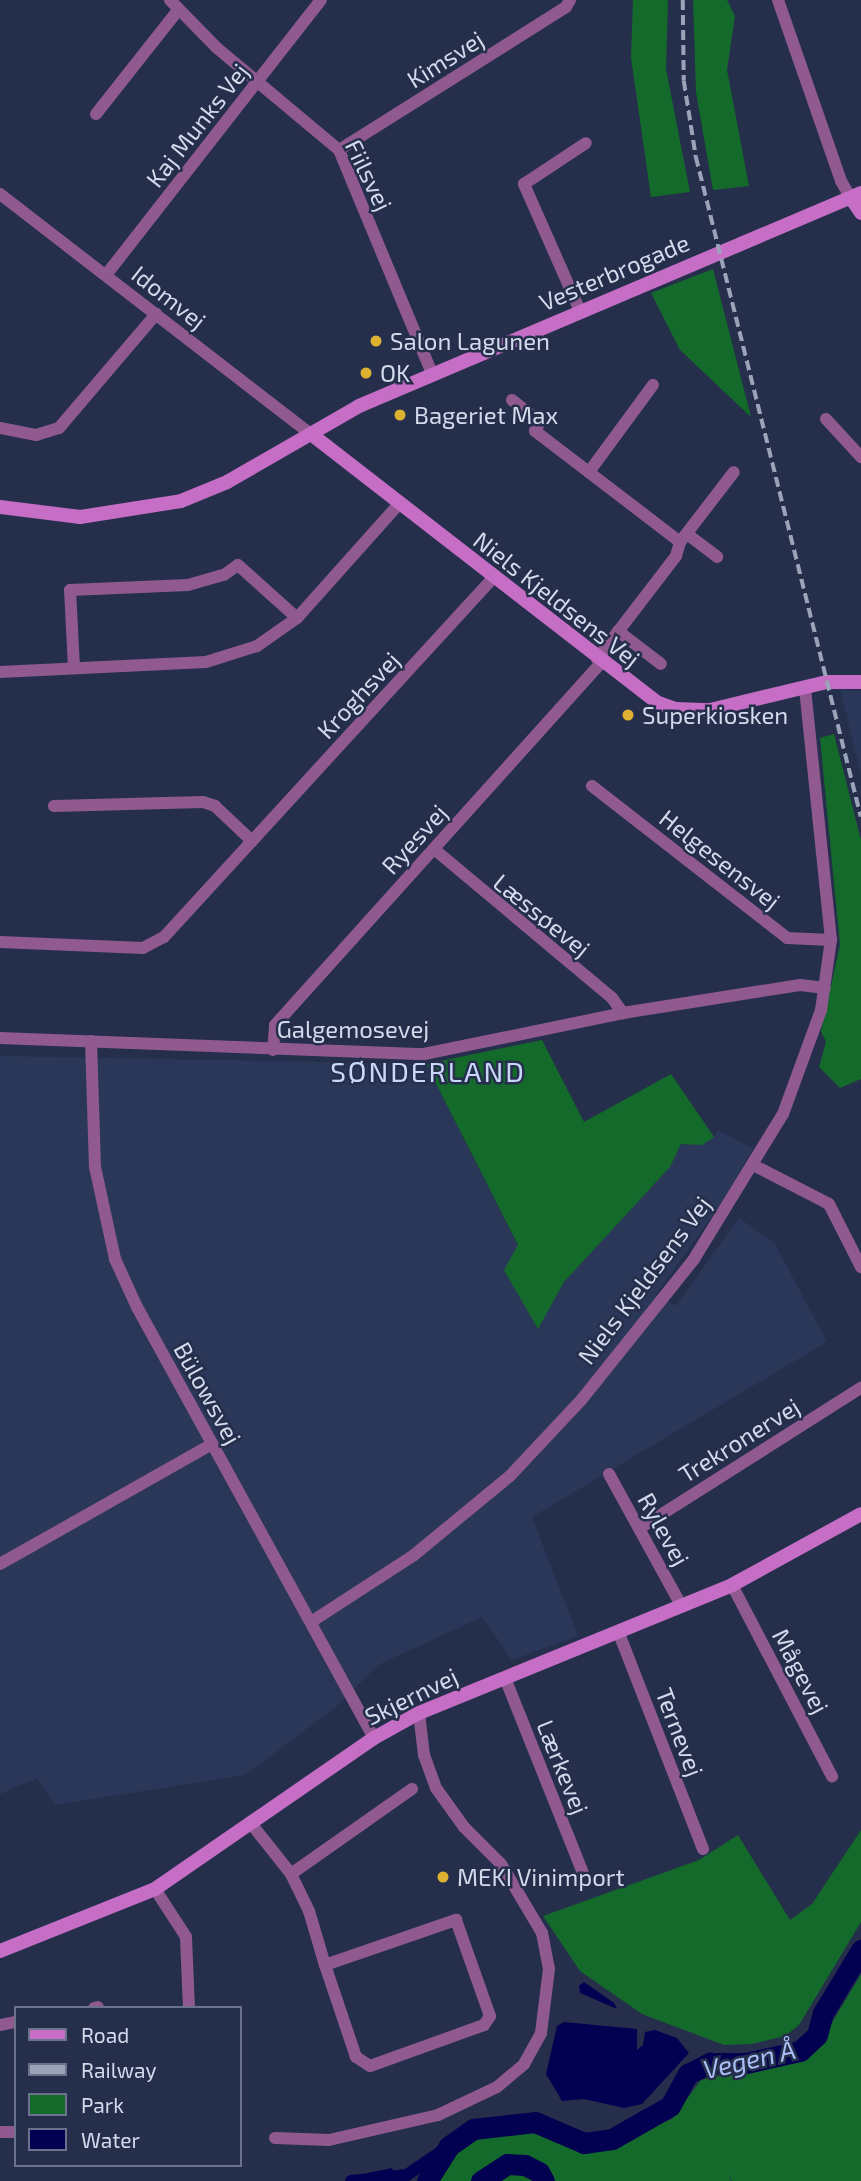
<!DOCTYPE html>
<meta charset="utf-8">
<style>
body{margin:0}
#map{position:relative;width:861px;height:2181px;overflow:hidden;background:#252f4b;font-family:"Exo 2",sans-serif}
div>[style]{position:absolute}
.built>*{inset:0;background:#2a3759}
.green>*{inset:0;background:#146a2a}
.water>*{inset:0;background:#040051}
.canal>*{height:12px;margin:-6px;padding:0 6px;transform-origin:6px;border-radius:6px;background:#040051}
.river>*{height:21px;margin:-10.5px;padding:0 10.5px;transform-origin:10.5px;border-radius:10.5px;background:#040051}
.street>*{height:12px;margin:-6px;padding:0 6px;transform-origin:6px;border-radius:6px;background:#905a90}
.secondary>*{height:14px;margin:-7px;padding:0 7px;transform-origin:7px;border-radius:7px;background:#c66ec5}
.rail>*{height:3.5px;margin-top:-1.75px;transform-origin:0;background:repeating-linear-gradient(90deg,#9aa3b8 0 10px,transparent 0 15px)}
.dots>*{width:19px;height:19px;translate:-50% -50%;box-sizing:border-box;border:4px solid #252f4b;border-radius:50%}
span{translate:-50% -50%;white-space:nowrap;text-align:center;line-height:1.15;-webkit-text-stroke:5px #252f4b;paint-order:stroke}
.street-label{font-size:24px;color:#d2daec}
.poi-label{font-size:24px;color:#d2daec}
.left{translate:0 -50%;text-align:left}
.water-label{font-size:26px;color:#aabff5;font-style:italic}
.quarter-label{font-size:28px;color:#c8d7fa;letter-spacing:2px}
.legend{position:absolute;left:14px;top:2006px;width:228px;height:161px;box-sizing:border-box;background:#252f4b;border:2px solid #6a738b;margin:0;padding:9px 12px;list-style:none;font-size:21px;color:#d2daec}
.legend li{display:flex;align-items:center;gap:14px;height:35px}
.legend b{width:35px;border:2px solid #6a738b}
</style>
<div id="map">
<div class="built">
<i style="clip-path:polygon(840px 689px,861px 691px,861px 775px)"></i>
<i style="clip-path:polygon(0 1056px,426px 1064px,518px 1246px,537px 1329px,564px 1282px,669px 1168px,681px 1144px,714px 1137px,718px 1130px,753px 1149px,719px 1207px,656px 1294px,676px 1306px,739px 1218px,775px 1244px,827px 1342px,532px 1517px,578px 1636px,512px 1660px,482px 1617px,378px 1665px,338px 1705px,245px 1775px,55px 1805px,37px 1778px,0 1794px)"></i>
</div>
<div class="green">
<i style="clip-path:polygon(633px 0,668px 0,666px 69px,690px 192px,651px 197px,631px 58px)"></i>
<i style="clip-path:polygon(693px 0,727px 0,735px 16px,727px 70px,749px 186px,713px 190px,696px 92px)"></i>
<i style="clip-path:polygon(713px 269px,751px 417px,680px 350px,651px 293px)"></i>
<i style="clip-path:polygon(834px 734px,861px 840px,861px 1079px,840px 1088px,819px 1067px,826px 1042px,821px 1031px,840px 945px,820px 738px)"></i>
<i style="clip-path:polygon(542px 1040px,584px 1122px,671px 1074px,714px 1137px,702px 1145px,681px 1144px,670px 1167px,564px 1282px,538px 1329px,504px 1270px,518px 1245px,426px 1064px)"></i>
<i style="clip-path:polygon(861px 1830px,861px 1922px,799px 2025px,785px 2036px,752px 2044px,724px 2045px,642px 2014px,580px 1971px,543px 1916px,699px 1860px,738px 1835px,790px 1920px,812px 1904px)"></i>
<i style="clip-path:polygon(861px 1974px,861px 2181px,732px 2181px,730px 2175px,731px 2181px,552px 2181px,540px 2168px,515px 2159px,495px 2161px,473px 2181px,433px 2181px,449px 2155px,476px 2136px,531px 2128px,580px 2150px,594px 2151px,672px 2119px,701px 2080px,805px 2057px,823px 2038px)"></i>
<i style="clip-path:polygon(507px 2169px,529px 2172px,536px 2181px,488px 2181px)"></i>
</div>
<div class="water">
<i style="clip-path:polygon(584px 1982px,614px 2003px,617px 2009px,580px 1993px,579px 1986px)"></i>
<i style="clip-path:polygon(564px 2022px,637px 2029px,637px 2050px,643px 2045px,645px 2032px,655px 2030px,677px 2038px,689px 2053px,642px 2104px,624px 2108px,584px 2099px,562px 2101px,546px 2074px,557px 2026px)"></i>
<i style="clip-path:polygon(392px 2168px,398px 2181px,366px 2181px,368px 2173px)"></i>
</div>
<div class="canal">
<i style="left:351px;top:2181px;width:56px;rotate:-6.1deg"></i>
<i style="left:407px;top:2175px;width:51px;rotate:-34.6deg"></i>
</div>
<div class="river">
<i style="left:427px;top:2181px;width:41px;rotate:-57.8deg"></i>
<i style="left:449px;top:2146px;width:29px;rotate:-35deg"></i>
<i style="left:473px;top:2129px;width:62px;rotate:-6.4deg"></i>
<i style="left:535px;top:2122px;width:53px;rotate:23.2deg"></i>
<i style="left:584px;top:2143px;width:28px;rotate:-8deg"></i>
<i style="left:612px;top:2139px;width:67px;rotate:-29.6deg"></i>
<i style="left:670px;top:2106px;width:37px;rotate:-61deg"></i>
<i style="left:688px;top:2074px;width:25px;rotate:-27deg"></i>
<i style="left:710px;top:2063px;width:36px"></i>
<i style="left:746px;top:2063px;width:55px;rotate:-12.5deg"></i>
<i style="left:800px;top:2051px;width:23px;rotate:-43deg"></i>
<i style="left:817px;top:2035px;width:23px;rotate:-75deg"></i>
<i style="left:823px;top:2013px;width:74px;rotate:-58.9deg"></i>
<i style="left:481px;top:2181px;width:31px;rotate:-33deg"></i>
<i style="left:507px;top:2164px;width:18px;rotate:3deg"></i>
<i style="left:525px;top:2165px;width:16px;rotate:27deg"></i>
<i style="left:539px;top:2172px;width:10px;rotate:61deg"></i>
</div>
<div class="street">
<i style="left:170px;top:0;width:67px;rotate:45.6deg"></i>
<i style="left:217px;top:48px;width:159px;rotate:39.9deg"></i>
<i style="left:339px;top:150px;width:242px;rotate:67.4deg"></i>
<i style="left:778px;top:0;width:192px;rotate:70.8deg"></i>
<i style="left:841px;top:181px;width:20px;rotate:60deg"></i>
<i style="left:96px;top:114px;width:132px;rotate:-51.7deg"></i>
<i style="left:339px;top:150px;width:268px;rotate:-32.2deg"></i>
<i style="left:566px;top:7px;width:8px;rotate:-60deg"></i>
<i style="left:0;top:194px;width:393px;rotate:37.7deg"></i>
<i style="left:106px;top:275px;width:349px;rotate:-52deg"></i>
<i style="left:580px;top:311px;width:139px;rotate:-113.8deg"></i>
<i style="left:524px;top:184px;width:74px;rotate:-33.5deg"></i>
<i style="left:512px;top:400px;width:36px;rotate:38deg"></i>
<i style="left:540px;top:422px;width:10px;rotate:119deg"></i>
<i style="left:535px;top:431px;width:183px;rotate:37.4deg"></i>
<i style="left:680px;top:542px;width:88px;rotate:-52.4deg"></i>
<i style="left:826px;top:419px;width:52px;rotate:47.4deg"></i>
<i style="left:0;top:428px;width:37px;rotate:11deg"></i>
<i style="left:36px;top:435px;width:24px;rotate:-17deg"></i>
<i style="left:59px;top:428px;width:150px;rotate:-49.6deg"></i>
<i style="left:589px;top:472px;width:108px;rotate:-53.7deg"></i>
<i style="left:687px;top:534px;width:38px;rotate:37deg"></i>
<i style="left:618px;top:631px;width:54px;rotate:37.5deg"></i>
<i style="left:597px;top:659px;width:130px;rotate:-52.5deg"></i>
<i style="left:676px;top:556px;width:15px;rotate:-74deg"></i>
<i style="left:74px;top:668px;width:78px;rotate:-92.9deg"></i>
<i style="left:70px;top:590px;width:118px;rotate:-2.4deg"></i>
<i style="left:188px;top:585px;width:37px;rotate:-16deg"></i>
<i style="left:224px;top:575px;width:17px;rotate:-36deg"></i>
<i style="left:238px;top:565px;width:79px;rotate:41.9deg"></i>
<i style="left:0;top:672px;width:206px;rotate:-2.8deg"></i>
<i style="left:206px;top:662px;width:53px;rotate:-17.4deg"></i>
<i style="left:257px;top:646px;width:49px;rotate:-35deg"></i>
<i style="left:297px;top:618px;width:153px;rotate:-48.2deg"></i>
<i style="left:592px;top:786px;width:247px;rotate:37.9deg"></i>
<i style="left:787px;top:938px;width:44px;rotate:2.6deg"></i>
<i style="left:54px;top:806px;width:149px;rotate:-1.5deg"></i>
<i style="left:203px;top:802px;width:13px;rotate:18deg"></i>
<i style="left:215px;top:806px;width:51px;rotate:43.4deg"></i>
<i style="left:434px;top:849px;width:232px;rotate:39.9deg"></i>
<i style="left:612px;top:998px;width:19px;rotate:54deg"></i>
<i style="left:0;top:942px;width:143px;rotate:2.4deg"></i>
<i style="left:143px;top:948px;width:24px;rotate:-28deg"></i>
<i style="left:164px;top:937px;width:488px;rotate:-47.5deg"></i>
<i style="left:0;top:1038px;width:424px;rotate:2.2deg"></i>
<i style="left:424px;top:1054px;width:203px;rotate:-11.6deg"></i>
<i style="left:623px;top:1013px;width:179px;rotate:-9deg"></i>
<i style="left:800px;top:985px;width:25px;rotate:7deg"></i>
<i style="left:91px;top:1041px;width:126px;rotate:88.2deg"></i>
<i style="left:95px;top:1167px;width:94px;rotate:77.7deg"></i>
<i style="left:115px;top:1259px;width:53px;rotate:65.4deg"></i>
<i style="left:137px;top:1307px;width:492px;rotate:61.2deg"></i>
<i style="left:273px;top:1050px;width:25px;rotate:-85deg"></i>
<i style="left:275px;top:1025px;width:487px;rotate:-48deg"></i>
<i style="left:755px;top:1166px;width:83px;rotate:27.2deg"></i>
<i style="left:829px;top:1204px;width:71px;rotate:63.1deg"></i>
<i style="left:609px;top:1474px;width:149px;rotate:61.2deg"></i>
<i style="left:640px;top:1528px;width:262px;rotate:-32.4deg"></i>
<i style="left:0;top:1564px;width:244px;rotate:-29.5deg"></i>
<i style="left:732px;top:1585px;width:216px;rotate:62.4deg"></i>
<i style="left:311px;top:1622px;width:123px;rotate:-33deg"></i>
<i style="left:414px;top:1555px;width:124px;rotate:-39.5deg"></i>
<i style="left:510px;top:1476px;width:105px;rotate:-46.9deg"></i>
<i style="left:582px;top:1399px;width:179px;rotate:-51.3deg"></i>
<i style="left:694px;top:1259px;width:170px;rotate:-58.5deg"></i>
<i style="left:783px;top:1114px;width:111px;rotate:-69.9deg"></i>
<i style="left:821px;top:1010px;width:71px;rotate:-81.9deg"></i>
<i style="left:831px;top:940px;width:254px;rotate:-95.9deg"></i>
<i style="left:618px;top:1631px;width:234px;rotate:68.7deg"></i>
<i style="left:505px;top:1678px;width:210px;rotate:68.2deg"></i>
<i style="left:253px;top:1826px;width:61px;rotate:51.6deg"></i>
<i style="left:291px;top:1874px;width:41px;rotate:64.1deg"></i>
<i style="left:309px;top:1911px;width:56px;rotate:73.5deg"></i>
<i style="left:325px;top:1965px;width:139px;rotate:-19deg"></i>
<i style="left:456px;top:1920px;width:102px;rotate:70.5deg"></i>
<i style="left:490px;top:2016px;width:11px;rotate:124deg"></i>
<i style="left:484px;top:2025px;width:121px;rotate:160.2deg"></i>
<i style="left:370px;top:2066px;width:17px;rotate:-147deg"></i>
<i style="left:356px;top:2057px;width:97px;rotate:-108.6deg"></i>
<i style="left:291px;top:1874px;width:148px;rotate:-35.1deg"></i>
<i style="left:155px;top:1889px;width:57px;rotate:57.1deg"></i>
<i style="left:186px;top:1937px;width:71px;rotate:87.6deg"></i>
<i style="left:94px;top:2008px;width:4px;rotate:-14deg"></i>
<i style="left:0;top:2025px;width:16px;rotate:-11deg"></i>
<i style="left:0;top:2132px;width:16px"></i>
<i style="left:275px;top:2138px;width:54px;rotate:2.1deg"></i>
<i style="left:329px;top:2140px;width:112px;rotate:-12.9deg"></i>
<i style="left:438px;top:2115px;width:65px;rotate:-25.4deg"></i>
<i style="left:497px;top:2087px;width:35px;rotate:-40deg"></i>
<i style="left:524px;top:2064px;width:35px;rotate:-61deg"></i>
<i style="left:541px;top:2033px;width:64px;rotate:-82.9deg"></i>
<i style="left:549px;top:1969px;width:37px;rotate:-101deg"></i>
<i style="left:542px;top:1933px;width:80px;rotate:-120.7deg"></i>
<i style="left:501px;top:1864px;width:52px;rotate:-135deg"></i>
<i style="left:464px;top:1827px;width:48px;rotate:-125.7deg"></i>
<i style="left:436px;top:1788px;width:35px;rotate:-110deg"></i>
<i style="left:424px;top:1755px;width:42px;rotate:-96.8deg"></i>
</div>
<div class="secondary">
<i style="left:851px;top:198px;width:18px;rotate:56deg"></i>
<i style="left:311px;top:434px;width:437px;rotate:37.8deg"></i>
<i style="left:656px;top:702px;width:20px;rotate:20deg"></i>
<i style="left:675px;top:709px;width:35px;rotate:2deg"></i>
<i style="left:710px;top:710px;width:120px;rotate:-13.5deg"></i>
<i style="left:827px;top:682px;width:34px"></i>
<i style="left:0;top:507px;width:81px;rotate:7.1deg"></i>
<i style="left:80px;top:517px;width:102px;rotate:-9deg"></i>
<i style="left:181px;top:501px;width:50px;rotate:-22.4deg"></i>
<i style="left:227px;top:482px;width:152px;rotate:-29.9deg"></i>
<i style="left:359px;top:406px;width:545px;rotate:-22.99deg"></i>
<i style="left:0;top:1951px;width:167px;rotate:-21.8deg"></i>
<i style="left:155px;top:1889px;width:266px;rotate:-34.6deg"></i>
<i style="left:374px;top:1738px;width:51px;rotate:-29.1deg"></i>
<i style="left:419px;top:1713px;width:338px;rotate:-22.2deg"></i>
<i style="left:732px;top:1585px;width:147px;rotate:-28.8deg"></i>
</div>
<div class="rail">
<i style="left:683px;top:0;width:81px;rotate:89.3deg"></i>
<i style="left:684px;top:81px;width:77px;rotate:81deg"></i>
<i style="left:696px;top:157px;width:680px;rotate:75.96deg"></i>
</div>
<div class="dots">
<i style="left:376px;top:341px;background:#deb133"></i>
<i style="left:366px;top:373px;background:#deb133"></i>
<i style="left:400px;top:415px;background:#deb133"></i>
<i style="left:628px;top:715px;background:#deb133"></i>
<i style="left:443px;top:1877px;background:#deb133"></i>
</div>
<div class="street-label">
<span style="left:445px;top:59px;rotate:-32deg">Kimsvej</span>
<span style="left:197px;top:125px;rotate:-52deg">Kaj Munks Vej</span>
<span style="left:369px;top:175px;rotate:64deg">Fiilsvej</span>
<span style="left:614px;top:272px;rotate:-23deg">Vesterbrogade</span>
<span style="left:169px;top:297px;rotate:38deg">Idomvej</span>
<span style="left:557px;top:599px;rotate:38deg">Niels Kjeldsens Vej</span>
<span style="left:358px;top:695px;rotate:-47deg">Kroghsvej</span>
<span style="left:414px;top:839px;rotate:-48deg">Ryesvej</span>
<span style="left:720px;top:859px;rotate:38deg">Helgesensvej</span>
<span style="left:542px;top:915px;rotate:39deg">Læssøevej</span>
<span style="left:353px;top:1029px">Galgemosevej</span>
<span style="left:644px;top:1280px;rotate:-53deg">Niels Kjeldsens Vej</span>
<span style="left:208px;top:1393px;rotate:61deg">Bülowsvej</span>
<span style="left:739px;top:1440px;rotate:-32deg">Trekronervej</span>
<span style="left:664px;top:1529px;rotate:61deg">Rylevej</span>
<span style="left:801px;top:1671px;rotate:62deg">Mågevej</span>
<span style="left:411px;top:1696px;rotate:-26deg">Skjernvej</span>
<span style="left:680px;top:1732px;rotate:69deg">Ternevej</span>
<span style="left:563px;top:1767px;rotate:68deg">Lærkevej</span>
</div>
<div class="poi-label">
<span class="left" style="left:390px;top:341px">Salon Lagunen</span>
<span class="left" style="left:380px;top:373px">OK</span>
<span class="left" style="left:414px;top:415px">Bageriet Max</span>
<span class="left" style="left:642px;top:715px">Superkiosken</span>
<span class="left" style="left:457px;top:1877px">MEKI Vinimport</span>
</div>
<div class="water-label">
<span style="left:749px;top:2059px;rotate:-13deg">Vegen Å</span>
</div>
<div class="quarter-label">
<span style="left:428px;top:1071px">SØNDERLAND</span>
</div>
<ul class="legend">
<li><b style="height:9px;background:#c66ec5"></b>Road</li>
<li><b style="height:9px;background:#9aa3b8"></b>Railway</li>
<li><b style="height:19px;background:#146a2a"></b>Park</li>
<li><b style="height:19px;background:#040051"></b>Water</li>
</ul>
</div>
